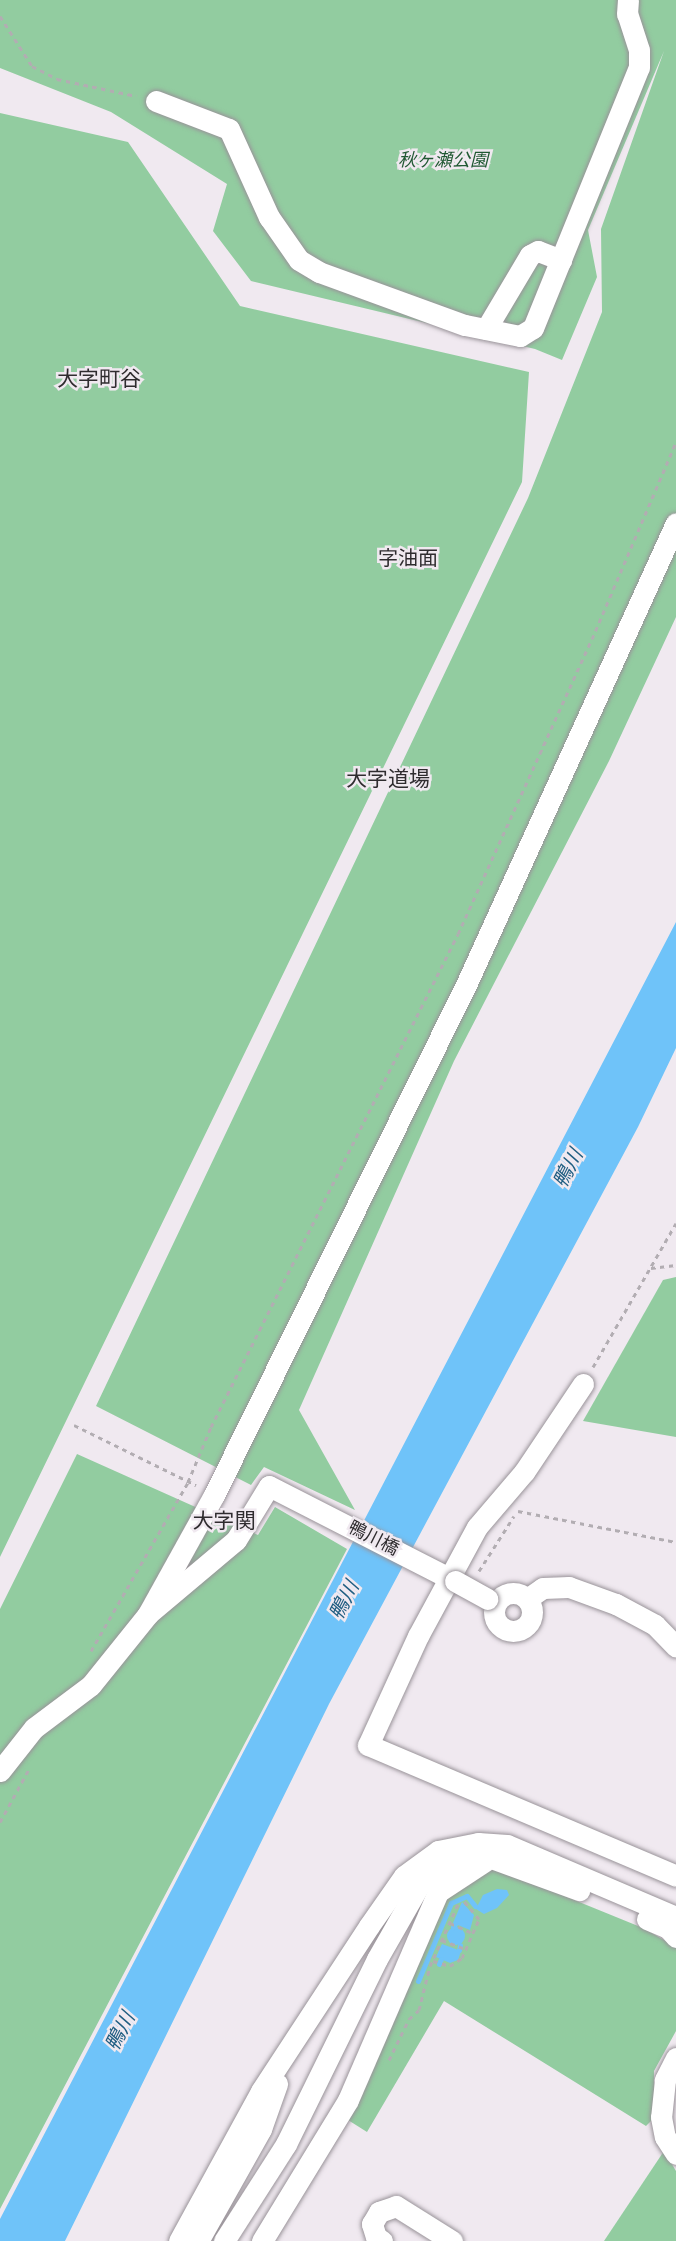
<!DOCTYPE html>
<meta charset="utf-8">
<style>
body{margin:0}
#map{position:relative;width:676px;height:2241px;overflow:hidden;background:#f0e9f0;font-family:Spectral,"Noto Sans JP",serif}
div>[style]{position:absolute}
.green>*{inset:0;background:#92cca0}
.water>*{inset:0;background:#6fc3f9}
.round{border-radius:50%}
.stream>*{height:5px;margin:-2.5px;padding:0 2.5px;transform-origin:2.5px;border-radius:2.5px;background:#6fc3f9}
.path>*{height:3px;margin-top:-1.5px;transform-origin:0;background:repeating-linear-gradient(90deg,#b2adb2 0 4.5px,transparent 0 9px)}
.roads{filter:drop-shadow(0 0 2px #999399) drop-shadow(0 0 2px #999399)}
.minor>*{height:21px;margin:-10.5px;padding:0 10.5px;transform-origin:10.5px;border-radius:10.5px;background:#fff}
.minor>.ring{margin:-10.5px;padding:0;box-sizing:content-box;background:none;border:21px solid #fff;border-radius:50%}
.bridges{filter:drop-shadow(0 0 2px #999399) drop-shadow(0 0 2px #999399)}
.minor-bridge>*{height:21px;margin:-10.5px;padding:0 10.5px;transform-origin:10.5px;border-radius:10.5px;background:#fff}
span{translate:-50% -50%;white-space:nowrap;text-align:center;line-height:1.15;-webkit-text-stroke:5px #f0e9f0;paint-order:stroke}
.park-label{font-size:18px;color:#215933;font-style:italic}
.street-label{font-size:18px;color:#2f2c2f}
.neighbourhood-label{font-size:20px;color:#2f2c2f}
.water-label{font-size:20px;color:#205e82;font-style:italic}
.quarter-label{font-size:21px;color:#2f2c2f}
</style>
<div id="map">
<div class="green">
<i style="clip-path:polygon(0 0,676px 0,676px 617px,609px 761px,454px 1061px,299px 1410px,355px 1510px,264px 1467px,251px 1485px,96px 1406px,528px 498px,602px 312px,601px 229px,664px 51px,588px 230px,597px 277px,562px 360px,535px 349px,251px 281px,213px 231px,227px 184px,111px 112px,0 68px)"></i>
<i style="clip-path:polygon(0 113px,128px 142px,240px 306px,529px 372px,522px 482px,0 1557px)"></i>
<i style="clip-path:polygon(676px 1277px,676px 1437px,583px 1421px,663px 1280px)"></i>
<i style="clip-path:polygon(77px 1454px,258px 1535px,275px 1507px,347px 1549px,0 2209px,0 1609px)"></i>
<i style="clip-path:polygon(498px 1869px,643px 1928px,676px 1947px,676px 2031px,654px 2071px,654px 2118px,646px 2126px,444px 2001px,367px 2132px,348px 2120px,448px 1894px,472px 1871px)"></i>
<i style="clip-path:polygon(664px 2151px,676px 2171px,676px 2241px,604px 2241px)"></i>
</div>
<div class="water">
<i style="clip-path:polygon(676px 922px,676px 1048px,638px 1127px,329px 1704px,65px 2241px,0 2241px,0 2219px)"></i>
<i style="clip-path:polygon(497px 1889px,507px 1890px,509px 1895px,497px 1908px,484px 1914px,476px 1909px,483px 1895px)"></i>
<i style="clip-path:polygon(462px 1902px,474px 1915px,470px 1930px,453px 1923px)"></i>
<i class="round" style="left:447px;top:1927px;width:18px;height:18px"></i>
<i style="clip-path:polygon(442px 1944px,461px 1951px,458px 1960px,450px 1963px,436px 1957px)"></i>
</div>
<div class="stream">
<i style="left:453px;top:1927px;width:4px;rotate:-56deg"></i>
<i style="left:459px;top:1950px;width:5px;rotate:-79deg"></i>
<i style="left:439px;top:1964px;width:5px;rotate:-68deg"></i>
<i style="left:418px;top:1981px;width:85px;rotate:-67.1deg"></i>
<i style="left:451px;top:1903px;width:17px;rotate:-24deg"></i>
<i style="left:467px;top:1896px;width:13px;rotate:51deg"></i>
</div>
<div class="path">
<i style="left:0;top:16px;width:59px;rotate:57.4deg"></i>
<i style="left:32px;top:66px;width:28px;rotate:27deg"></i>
<i style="left:57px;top:79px;width:81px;rotate:12.1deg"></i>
<i style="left:651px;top:1268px;width:25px;rotate:-7deg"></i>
<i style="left:593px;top:1367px;width:166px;rotate:-60deg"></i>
<i style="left:74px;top:1425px;width:136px;rotate:26.2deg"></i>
<i style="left:518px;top:1511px;width:161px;rotate:11.1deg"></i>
<i style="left:479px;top:1571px;width:65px;rotate:-57.5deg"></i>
<i style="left:91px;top:1651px;width:195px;rotate:-60.1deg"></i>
<i style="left:188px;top:1482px;width:60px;rotate:-67.3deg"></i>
<i style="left:211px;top:1427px;width:551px;rotate:-63.39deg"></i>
<i style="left:458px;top:934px;width:324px;rotate:-65.6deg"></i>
<i style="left:592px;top:639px;width:214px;rotate:-66.9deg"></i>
<i style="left:0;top:1822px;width:60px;rotate:-61.3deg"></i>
<i style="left:450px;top:1923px;width:24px;rotate:24deg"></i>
<i style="left:442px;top:1940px;width:26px;rotate:21deg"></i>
<i style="left:433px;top:1961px;width:18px;rotate:16deg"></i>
<i style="left:450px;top:1966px;width:14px;rotate:-34deg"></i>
<i style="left:462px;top:1958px;width:43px;rotate:-66.4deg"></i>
<i style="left:479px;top:1919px;width:25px;rotate:-130deg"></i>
<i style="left:389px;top:2060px;width:46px;rotate:-64deg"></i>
<i style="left:409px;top:2019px;width:13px;rotate:-42deg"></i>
<i style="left:419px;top:2010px;width:45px;rotate:-76deg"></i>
<i style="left:430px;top:1966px;width:68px;rotate:-65.7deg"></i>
</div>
<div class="roads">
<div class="minor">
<i style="left:156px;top:101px;width:78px;rotate:21deg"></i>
<i style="left:229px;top:129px;width:97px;rotate:65.6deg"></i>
<i style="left:269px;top:217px;width:52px;rotate:55.1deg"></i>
<i style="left:299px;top:260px;width:23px;rotate:31deg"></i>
<i style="left:319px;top:272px;width:155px;rotate:20deg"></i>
<i style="left:465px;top:325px;width:56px;rotate:11.3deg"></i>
<i style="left:520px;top:336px;width:15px;rotate:-32deg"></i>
<i style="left:533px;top:328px;width:282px;rotate:-67.9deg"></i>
<i style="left:639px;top:67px;width:17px;rotate:-90deg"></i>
<i style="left:639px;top:50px;width:38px;rotate:-108deg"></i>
<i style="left:627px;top:14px;width:14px;rotate:-86deg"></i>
<i style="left:486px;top:329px;width:86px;rotate:-59.3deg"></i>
<i style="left:530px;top:255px;width:9px;rotate:-27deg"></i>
<i style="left:538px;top:251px;width:25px;rotate:21deg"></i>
<i style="left:583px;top:1384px;width:106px;rotate:123.8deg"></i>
<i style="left:524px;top:1472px;width:72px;rotate:130.5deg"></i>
<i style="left:477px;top:1527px;width:124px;rotate:118.4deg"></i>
<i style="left:418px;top:1636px;width:120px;rotate:114.6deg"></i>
<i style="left:368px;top:1745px;width:335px;rotate:23deg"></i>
<i class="ring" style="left:494px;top:1593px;width:17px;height:17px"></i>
<i style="left:527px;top:1599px;width:19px;rotate:-35deg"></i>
<i style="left:543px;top:1588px;width:26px;rotate:-2deg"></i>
<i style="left:569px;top:1587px;width:50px;rotate:19.9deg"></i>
<i style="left:616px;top:1604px;width:44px;rotate:28.3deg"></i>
<i style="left:655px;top:1625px;width:30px;rotate:46deg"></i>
<i style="left:148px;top:1614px;width:136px;rotate:-61deg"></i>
<i style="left:214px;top:1495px;width:569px;rotate:-63.71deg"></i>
<i style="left:466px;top:985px;width:507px;rotate:-65.56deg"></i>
<i style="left:0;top:1771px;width:55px;rotate:-51.7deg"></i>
<i style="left:34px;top:1728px;width:71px;rotate:-37deg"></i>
<i style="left:91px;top:1685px;width:91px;rotate:-51.2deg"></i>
<i style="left:148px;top:1614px;width:115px;rotate:-40.1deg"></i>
<i style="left:236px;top:1540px;width:63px;rotate:-58.6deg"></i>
<i style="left:269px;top:1486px;width:209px;rotate:27.1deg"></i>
<i style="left:647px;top:1919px;width:23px;rotate:23deg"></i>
<i style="left:668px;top:1928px;width:12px;rotate:48deg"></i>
<i style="left:676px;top:2058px;width:25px;rotate:117deg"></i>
<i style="left:665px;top:2080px;width:37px;rotate:96deg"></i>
<i style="left:661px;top:2117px;width:20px;rotate:79deg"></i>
<i style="left:665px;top:2137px;width:20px;rotate:57deg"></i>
<i style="left:179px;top:2241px;width:171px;rotate:-61.3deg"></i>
<i style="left:261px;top:2091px;width:197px;rotate:-56.8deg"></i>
<i style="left:369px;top:1926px;width:61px;rotate:-55deg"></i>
<i style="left:404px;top:1876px;width:42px;rotate:-36.3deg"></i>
<i style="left:438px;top:1851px;width:41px;rotate:-11.3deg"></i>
<i style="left:478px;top:1843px;width:29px;rotate:4deg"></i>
<i style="left:507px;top:1845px;width:184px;rotate:23.1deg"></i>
<i style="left:198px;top:2241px;width:129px;rotate:-60.6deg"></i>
<i style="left:261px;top:2129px;width:48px;rotate:-70.4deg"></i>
<i style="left:224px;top:2241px;width:115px;rotate:-57.4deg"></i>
<i style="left:286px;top:2144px;width:206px;rotate:-63.8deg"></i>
<i style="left:377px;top:1959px;width:91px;rotate:-60.3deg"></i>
<i style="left:422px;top:1880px;width:34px;rotate:-30deg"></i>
<i style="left:452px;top:1863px;width:39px;rotate:-7deg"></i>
<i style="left:491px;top:1858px;width:94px;rotate:20deg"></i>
<i style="left:262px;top:2241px;width:165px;rotate:-58.6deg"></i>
<i style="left:348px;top:2100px;width:227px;rotate:-66.6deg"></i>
<i style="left:438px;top:1892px;width:56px;rotate:-33.4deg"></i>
<i style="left:382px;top:2241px;width:7px;rotate:-146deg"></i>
<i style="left:376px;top:2237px;width:14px;rotate:-107deg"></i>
<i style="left:372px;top:2224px;width:14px;rotate:-60deg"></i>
<i style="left:379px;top:2212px;width:18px;rotate:-19deg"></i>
<i style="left:396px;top:2206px;width:66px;rotate:32deg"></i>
</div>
</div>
<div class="bridges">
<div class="minor-bridge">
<i style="left:455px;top:1581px;width:37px;rotate:29deg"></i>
</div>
</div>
<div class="park-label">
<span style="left:443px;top:161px">秋ヶ瀬公園</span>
</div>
<div class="street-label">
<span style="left:373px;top:1539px;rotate:27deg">鴨川橋</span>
</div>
<div class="neighbourhood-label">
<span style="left:408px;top:559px">字油面</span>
</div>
<div class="water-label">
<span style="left:569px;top:1169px;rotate:-63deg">鴨川</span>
<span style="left:345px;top:1601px;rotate:-63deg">鴨川</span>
<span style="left:121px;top:2032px;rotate:-63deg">鴨川</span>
</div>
<div class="quarter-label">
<span style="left:99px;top:380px">大字町谷</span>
<span style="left:388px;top:780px">大字道場</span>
<span style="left:224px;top:1522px">大字関</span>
</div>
</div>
